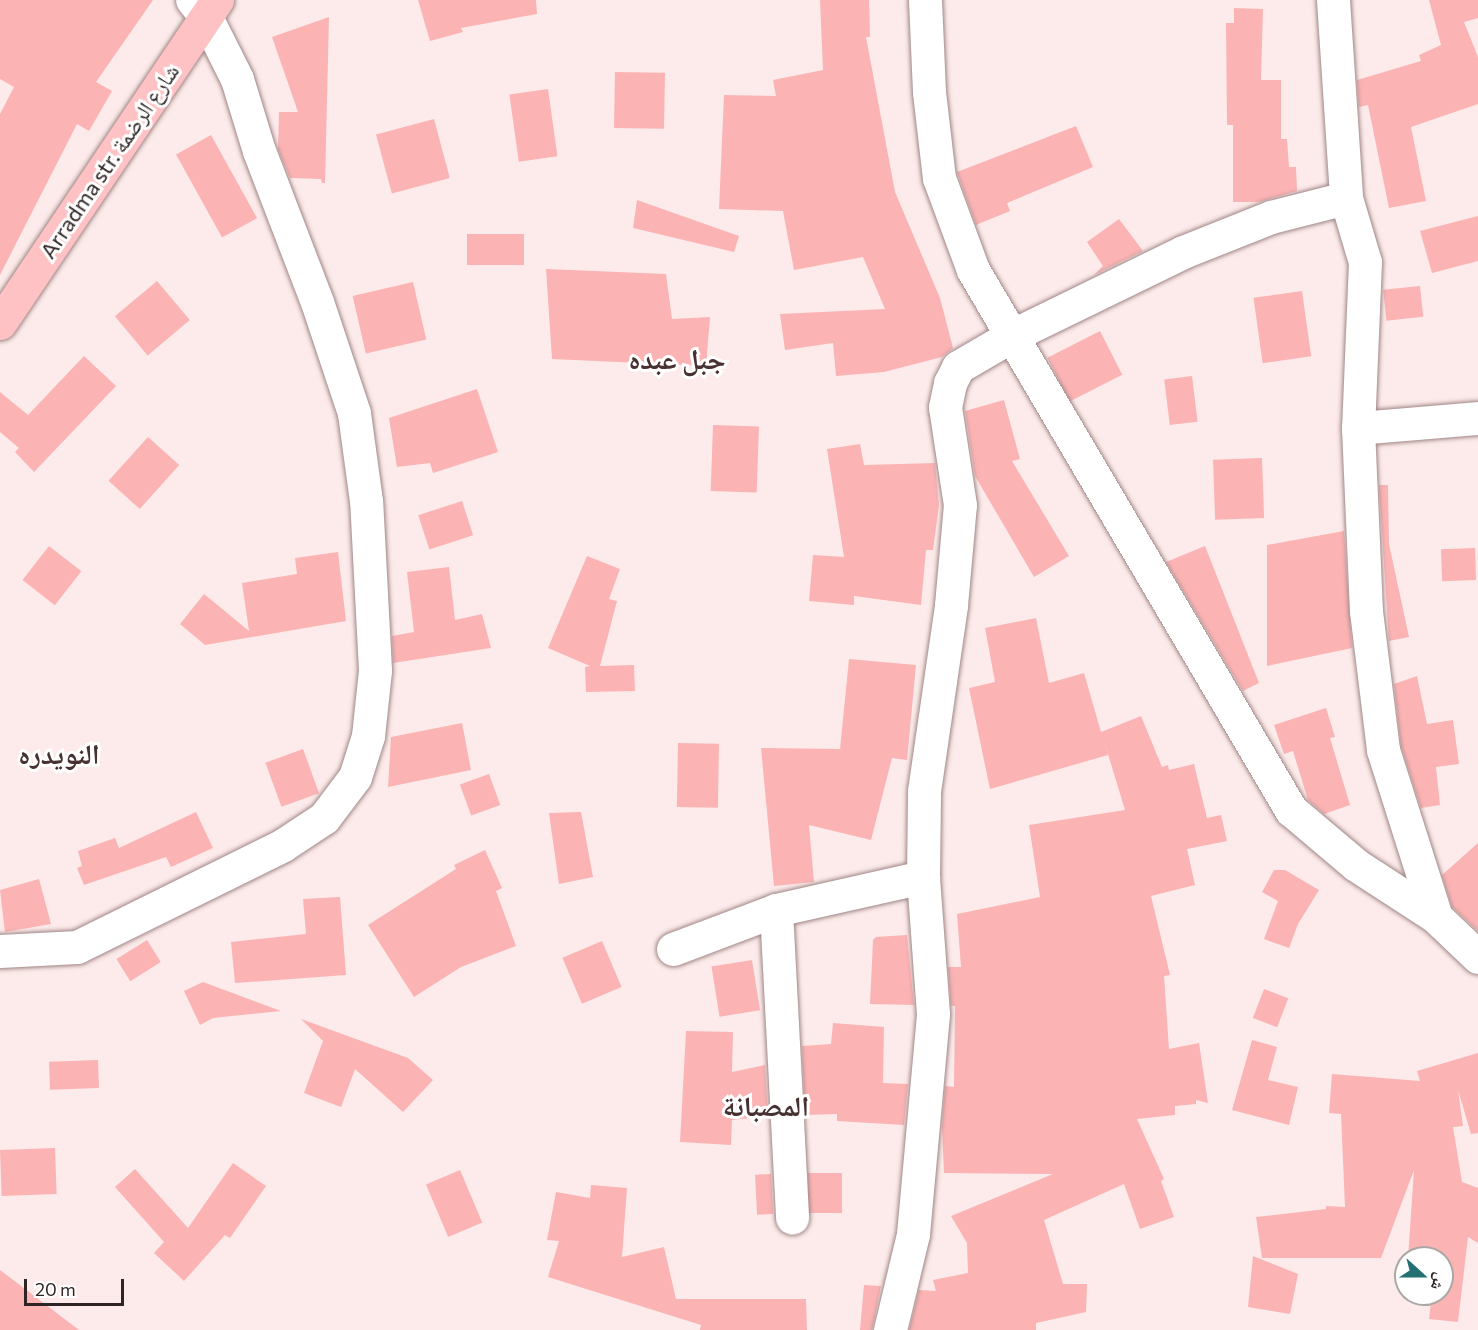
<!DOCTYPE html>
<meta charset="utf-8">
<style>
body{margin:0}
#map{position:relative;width:1478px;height:1330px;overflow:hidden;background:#fcebea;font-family:Commissioner,"Noto Naskh Arabic",sans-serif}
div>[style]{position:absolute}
.building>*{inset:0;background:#fcb3b4;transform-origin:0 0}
.roads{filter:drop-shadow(0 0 2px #a08686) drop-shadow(0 0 2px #a08686)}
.street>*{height:33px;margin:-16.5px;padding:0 16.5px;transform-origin:16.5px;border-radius:16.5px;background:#fff}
.primary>*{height:33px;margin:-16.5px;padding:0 16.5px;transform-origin:16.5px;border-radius:16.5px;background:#fec2c4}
span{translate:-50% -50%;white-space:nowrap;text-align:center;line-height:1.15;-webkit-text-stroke:6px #fff;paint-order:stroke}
.street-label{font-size:22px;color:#2e2424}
.district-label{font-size:28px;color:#473131;font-weight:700}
.north{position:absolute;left:1394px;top:1246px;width:60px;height:60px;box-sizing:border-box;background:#fff;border:2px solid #aba7a7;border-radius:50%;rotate:111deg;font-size:16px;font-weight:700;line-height:24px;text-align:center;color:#2e2424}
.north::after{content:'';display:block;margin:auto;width:21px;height:27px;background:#257073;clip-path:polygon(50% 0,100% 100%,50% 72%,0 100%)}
.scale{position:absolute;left:24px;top:1279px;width:100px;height:27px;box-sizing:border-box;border:3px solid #2e2424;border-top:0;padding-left:8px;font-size:18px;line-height:21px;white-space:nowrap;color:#2e2424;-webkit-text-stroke:4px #fff;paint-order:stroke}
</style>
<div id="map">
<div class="building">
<i style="clip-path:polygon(0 0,153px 0,96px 82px,112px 91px,89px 131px,77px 124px,0 275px,0 114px,14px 87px,0 79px)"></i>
<i style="clip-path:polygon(418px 0,536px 0,537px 14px,461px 28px,463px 32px,430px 41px)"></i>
<i style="clip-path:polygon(820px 0,869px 0,870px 37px,866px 37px,895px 192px,940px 298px,953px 348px,942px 357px,884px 372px,836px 376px,833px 343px,785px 350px,780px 314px,885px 309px,863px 257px,794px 270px,783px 211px,719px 209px,724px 95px,776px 96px,773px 80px,823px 70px)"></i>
<i style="clip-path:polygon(1429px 0,1478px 0,1478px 18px,1464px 22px,1478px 57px,1478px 104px,1411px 127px,1426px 201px,1389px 208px,1368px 105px,1359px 107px,1357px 80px,1421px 61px,1419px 55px,1441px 45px)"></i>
<i style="clip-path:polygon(1234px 8px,1263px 9px,1261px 80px,1281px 80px,1281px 139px,1287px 139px,1289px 167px,1296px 167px,1297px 191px,1259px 202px,1233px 202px,1233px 125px,1227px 125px,1226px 23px,1234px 23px)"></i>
<i style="clip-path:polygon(329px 17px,325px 183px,322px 183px,321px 179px,290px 178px,278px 149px,279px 112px,298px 112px,272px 37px)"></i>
<i style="left:615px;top:72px;width:50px;height:56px;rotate:1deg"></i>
<i style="left:548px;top:89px;width:68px;height:39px;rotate:82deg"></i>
<i style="left:434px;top:119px;width:61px;height:60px;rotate:75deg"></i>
<i style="clip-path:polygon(1076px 126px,1093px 167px,1007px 203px,1010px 211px,976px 225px,957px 172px)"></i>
<i style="left:211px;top:135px;width:95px;height:40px;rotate:61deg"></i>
<i style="clip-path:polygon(637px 200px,739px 236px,734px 252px,633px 228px)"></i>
<i style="clip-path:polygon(1478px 216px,1478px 261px,1432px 273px,1420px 231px)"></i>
<i style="clip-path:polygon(1119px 219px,1143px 251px,1094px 275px,1103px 266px,1087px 242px)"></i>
<i style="left:524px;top:234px;width:31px;height:57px;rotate:90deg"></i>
<i style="clip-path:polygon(546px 269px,666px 274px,672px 319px,710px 317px,706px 366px,552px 359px)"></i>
<i style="left:157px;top:281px;width:51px;height:55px;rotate:50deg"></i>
<i style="left:413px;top:282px;width:59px;height:62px;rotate:77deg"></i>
<i style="left:1420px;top:286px;width:31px;height:37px;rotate:84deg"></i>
<i style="left:1302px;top:291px;width:66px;height:49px;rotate:82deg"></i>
<i style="left:1100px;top:331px;width:49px;height:59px;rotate:63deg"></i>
<i style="clip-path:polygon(84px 356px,116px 386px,34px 472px,15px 452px,19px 448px,0 432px,0 392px,28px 415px)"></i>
<i style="left:1192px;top:376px;width:46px;height:28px;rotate:83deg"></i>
<i style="clip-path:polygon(477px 389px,498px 452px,433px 473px,430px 463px,397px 467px,389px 418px)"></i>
<i style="clip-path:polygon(1004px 400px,1020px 459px,1012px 461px,1069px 556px,1034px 577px,975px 476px,965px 411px)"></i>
<i style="left:713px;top:425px;width:46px;height:66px;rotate:2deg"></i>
<i style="left:148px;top:437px;width:42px;height:59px;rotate:42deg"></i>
<i style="clip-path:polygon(860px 444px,864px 465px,935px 463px,939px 505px,933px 550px,926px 550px,921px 605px,854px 596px,854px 605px,809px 601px,813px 555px,844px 557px,827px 449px)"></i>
<i style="left:1262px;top:458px;width:60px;height:49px;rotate:88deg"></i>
<i style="clip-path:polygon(1379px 485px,1388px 485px,1389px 544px,1409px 637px,1389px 641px)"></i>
<i style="left:462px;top:501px;width:36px;height:46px;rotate:72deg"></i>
<i style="clip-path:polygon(1344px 531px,1352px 648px,1267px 666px,1267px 545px)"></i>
<i style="left:49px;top:546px;width:41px;height:43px;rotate:38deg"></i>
<i style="clip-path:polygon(1205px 546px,1259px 683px,1243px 691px,1166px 562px)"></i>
<i style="left:1475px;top:548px;width:32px;height:34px;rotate:88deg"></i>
<i style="clip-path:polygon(338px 552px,346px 621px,205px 645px,180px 624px,204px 594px,249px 631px,242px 583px,297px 574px,295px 558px)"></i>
<i style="clip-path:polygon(587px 556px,620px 569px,609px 599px,617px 601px,600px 666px,634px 665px,635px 691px,586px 692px,585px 667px,590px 666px,548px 648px)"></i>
<i style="clip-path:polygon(449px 567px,455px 620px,482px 614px,491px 648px,393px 663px,392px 636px,414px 632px,407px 572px)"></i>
<i style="clip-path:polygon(1036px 618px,1049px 683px,1084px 673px,1101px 732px,1141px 716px,1162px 767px,1168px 765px,1169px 770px,1194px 764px,1207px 818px,1221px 815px,1227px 841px,1187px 849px,1195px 885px,1151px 896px,1170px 975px,1164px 976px,1169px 1049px,1199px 1043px,1208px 1103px,1196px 1100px,1196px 1104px,1175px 1106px,1175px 1115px,1137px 1119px,1164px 1179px,1161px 1181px,1174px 1217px,1140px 1229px,1124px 1184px,1044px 1220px,1063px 1284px,1087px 1284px,1086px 1312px,1036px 1323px,1036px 1330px,909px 1330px,919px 1290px,936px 1291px,933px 1280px,968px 1273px,967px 1243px,951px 1216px,1053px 1174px,944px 1173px,942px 1127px,945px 1086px,954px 1087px,955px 1006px,951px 1006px,948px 967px,961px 967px,957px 914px,1040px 897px,1029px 825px,1125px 810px,1104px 741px,1108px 755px,990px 789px,969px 688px,995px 682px,985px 628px)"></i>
<i style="clip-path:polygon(849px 659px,916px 665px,907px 760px,892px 758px,871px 840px,809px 825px,814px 882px,774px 886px,761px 748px,840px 749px)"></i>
<i style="clip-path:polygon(1417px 676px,1427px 724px,1453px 720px,1459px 764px,1436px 767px,1440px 805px,1421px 808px,1401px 746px,1394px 684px)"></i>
<i style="clip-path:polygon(1326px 708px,1335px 737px,1330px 738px,1350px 805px,1324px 814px,1308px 800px,1293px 751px,1284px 754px,1274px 725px)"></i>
<i style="clip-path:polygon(462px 723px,471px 770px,388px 787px,391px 737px)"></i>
<i style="left:678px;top:743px;width:41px;height:64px;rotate:1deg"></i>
<i style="left:303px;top:749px;width:47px;height:40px;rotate:70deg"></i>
<i style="left:489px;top:774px;width:33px;height:31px;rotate:70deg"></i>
<i style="clip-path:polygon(196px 812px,213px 848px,171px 867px,166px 857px,84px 885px,77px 868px,82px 866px,78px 851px,115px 838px,119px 848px)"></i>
<i style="clip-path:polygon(581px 812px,593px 877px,559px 884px,549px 813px)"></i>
<i style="clip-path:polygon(1478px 843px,1478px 931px,1452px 907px,1442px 875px)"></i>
<i style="clip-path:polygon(485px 850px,502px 888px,496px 891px,516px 946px,461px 967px,414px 997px,368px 925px,456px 869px,454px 865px)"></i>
<i style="clip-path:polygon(1274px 870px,1285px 870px,1319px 890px,1298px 924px,1289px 948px,1264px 939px,1278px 901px,1262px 892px)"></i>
<i style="clip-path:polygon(39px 879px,51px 924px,5px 932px,0 890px)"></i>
<i style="clip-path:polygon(340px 897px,346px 975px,235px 983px,231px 942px,306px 934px,303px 899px)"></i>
<i style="clip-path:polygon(907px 935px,914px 1005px,870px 1004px,873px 940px,876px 937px)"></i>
<i style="left:147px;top:940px;width:26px;height:36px;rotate:58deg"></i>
<i style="left:602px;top:941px;width:50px;height:43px;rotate:67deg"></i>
<i style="left:752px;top:960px;width:51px;height:41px;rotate:81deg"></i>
<i style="clip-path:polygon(203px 982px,281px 1011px,213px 1018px,200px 1025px,184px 991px)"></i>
<i style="left:1264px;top:989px;width:26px;height:31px;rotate:21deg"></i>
<i style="clip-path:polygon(301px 1019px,408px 1058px,433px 1080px,403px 1112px,355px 1069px,341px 1107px,304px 1093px,323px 1041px)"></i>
<i style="clip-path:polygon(833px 1023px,884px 1027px,883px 1083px,908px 1084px,904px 1125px,837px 1121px,837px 1114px,805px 1115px,802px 1046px,831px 1044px)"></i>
<i style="clip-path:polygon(686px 1031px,733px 1032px,732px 1072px,765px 1065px,768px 1116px,732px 1120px,731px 1145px,680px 1142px)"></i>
<i style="clip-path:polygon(1252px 1040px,1277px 1047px,1268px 1080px,1298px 1087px,1289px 1125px,1232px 1110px)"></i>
<i style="clip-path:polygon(1478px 1053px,1478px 1133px,1471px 1134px,1458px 1090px,1463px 1126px,1453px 1127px,1462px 1182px,1478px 1188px,1478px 1243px,1468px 1237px,1458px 1322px,1429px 1319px,1432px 1294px,1442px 1294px,1442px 1258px,1408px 1258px,1414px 1170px,1381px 1258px,1262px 1258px,1256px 1217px,1326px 1209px,1326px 1206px,1345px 1207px,1341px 1114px,1329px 1113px,1332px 1074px,1420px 1081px,1417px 1071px)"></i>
<i style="left:98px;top:1060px;width:28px;height:49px;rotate:88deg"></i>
<i style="left:55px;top:1148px;width:46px;height:55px;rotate:88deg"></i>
<i style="clip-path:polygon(233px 1163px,266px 1186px,230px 1238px,225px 1235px,184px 1281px,154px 1253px,164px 1242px,115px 1187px,135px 1169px,188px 1228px)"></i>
<i style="left:460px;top:1170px;width:57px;height:37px;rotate:67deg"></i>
<i style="left:842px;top:1173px;width:40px;height:34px;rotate:90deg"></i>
<i style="left:771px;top:1174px;width:40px;height:16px;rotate:87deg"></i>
<i style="clip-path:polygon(591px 1185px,627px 1188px,622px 1257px,664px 1247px,676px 1299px,806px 1299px,807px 1330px,700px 1330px,701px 1325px,548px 1277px,559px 1241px,547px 1240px,556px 1192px,590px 1198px)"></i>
<i style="clip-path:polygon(1253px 1256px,1298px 1274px,1290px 1314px,1248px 1307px)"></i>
<i style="clip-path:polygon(0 1270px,79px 1330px,0 1330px)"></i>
<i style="clip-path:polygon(864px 1285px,881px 1286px,872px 1330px,860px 1330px)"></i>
</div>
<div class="roads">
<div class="street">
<i style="left:925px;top:0;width:92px;rotate:87.5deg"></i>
<i style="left:929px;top:92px;width:87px;rotate:83.4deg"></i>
<i style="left:939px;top:178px;width:98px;rotate:69.7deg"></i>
<i style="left:973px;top:270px;width:627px;rotate:59.51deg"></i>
<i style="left:1291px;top:810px;width:85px;rotate:40.2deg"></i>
<i style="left:1356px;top:865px;width:95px;rotate:33deg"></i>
<i style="left:1436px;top:917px;width:58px;rotate:43.6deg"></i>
<i style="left:1333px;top:0;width:198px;rotate:86.2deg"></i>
<i style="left:1346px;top:198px;width:67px;rotate:73.5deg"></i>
<i style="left:1365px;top:262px;width:166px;rotate:92.4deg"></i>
<i style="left:1358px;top:428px;width:183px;rotate:87.5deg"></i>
<i style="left:1366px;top:611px;width:140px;rotate:83deg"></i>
<i style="left:1383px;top:750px;width:175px;rotate:72.4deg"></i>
<i style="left:1358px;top:428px;width:120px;rotate:-4.8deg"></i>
<i style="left:776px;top:910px;width:308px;rotate:87deg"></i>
<i style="left:673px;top:949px;width:110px;rotate:-20.7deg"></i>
<i style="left:776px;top:910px;width:151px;rotate:-12.7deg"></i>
<i style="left:0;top:951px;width:77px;rotate:-3deg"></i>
<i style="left:77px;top:947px;width:230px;rotate:-26.3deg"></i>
<i style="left:283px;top:845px;width:49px;rotate:-33.4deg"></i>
<i style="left:324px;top:818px;width:51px;rotate:-52.9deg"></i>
<i style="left:355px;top:777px;width:43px;rotate:-72.4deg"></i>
<i style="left:368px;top:736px;width:66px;rotate:-83.9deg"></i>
<i style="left:375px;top:670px;width:169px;rotate:-93deg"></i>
<i style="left:366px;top:501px;width:89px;rotate:-97.8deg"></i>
<i style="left:354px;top:413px;width:117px;rotate:-108.4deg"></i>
<i style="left:317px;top:302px;width:162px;rotate:-111deg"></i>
<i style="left:259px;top:151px;width:75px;rotate:-107deg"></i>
<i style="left:237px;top:79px;width:69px;rotate:-116.6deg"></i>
<i style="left:206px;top:17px;width:22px;rotate:-129deg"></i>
<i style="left:890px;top:1330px;width:99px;rotate:-76.5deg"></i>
<i style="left:913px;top:1234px;width:221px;rotate:-84.8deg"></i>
<i style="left:933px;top:1014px;width:137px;rotate:-94.2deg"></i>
<i style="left:923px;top:877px;width:86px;rotate:-89.3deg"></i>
<i style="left:924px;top:791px;width:188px;rotate:-81.7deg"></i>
<i style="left:951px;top:605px;width:100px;rotate:-84.9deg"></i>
<i style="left:960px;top:505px;width:99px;rotate:-98.7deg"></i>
<i style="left:945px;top:407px;width:25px;rotate:-78deg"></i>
<i style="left:950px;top:383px;width:18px;rotate:-63deg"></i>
<i style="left:958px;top:367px;width:64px;rotate:-30.2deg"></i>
<i style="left:1013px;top:335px;width:189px;rotate:-26deg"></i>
<i style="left:1183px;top:252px;width:95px;rotate:-21.7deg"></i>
<i style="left:1271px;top:217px;width:77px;rotate:-14.2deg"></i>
</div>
<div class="primary">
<i style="left:0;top:323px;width:389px;rotate:-56.1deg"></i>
</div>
</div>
<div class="street-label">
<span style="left:109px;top:161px;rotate:-56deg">Arradma str. شارع الرضمة</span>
</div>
<div class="district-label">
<span style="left:677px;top:358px">جبل عبده</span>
<span style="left:59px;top:753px">النويدره</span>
<span style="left:766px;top:1105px">المصبانة</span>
</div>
<div class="north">ش</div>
<div class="scale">20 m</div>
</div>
